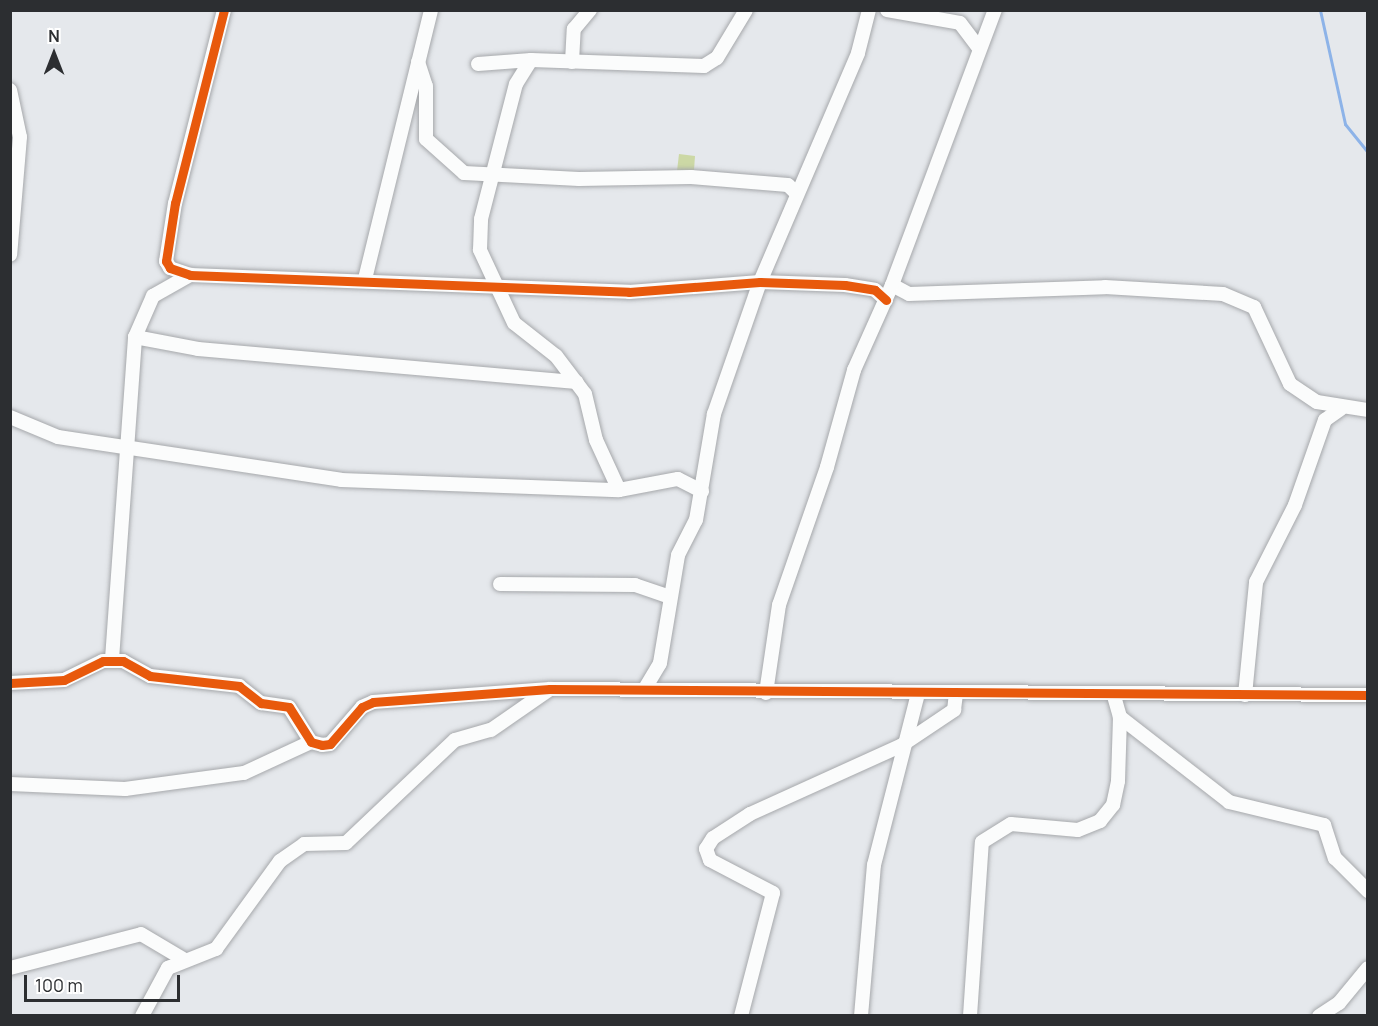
<!DOCTYPE html>
<style>
body{margin:0}
#map{position:relative;width:1378px;height:1026px;overflow:hidden;background:#e5e8ec;font-family:Manrope,sans-serif}
div>[style]{position:absolute}
.green>*{inset:0;background:#ccd8a5}
.stream>*{height:3px;margin:-1.5px;padding:0 1.5px;transform-origin:1.5px;border-radius:1.5px;background:#8db3e8}
.roads{filter:drop-shadow(0 0 2px #a6a8ab) drop-shadow(0 0 2px #a6a8ab)}
.minor>*{height:14px;margin:-7px;padding:0 7px;transform-origin:7px;border-radius:7px;background:#fbfcfc}
.cycleway>*{height:9px;margin:-4.5px;padding:0 4.5px;transform-origin:4.5px;border-radius:4.5px;background:#e8590c}
span{translate:-50% -50%;white-space:nowrap;text-align:center;line-height:1.15;-webkit-text-stroke:5px #fff;paint-order:stroke}
.frame{position:absolute;inset:0;border:12px solid #2c2e31;pointer-events:none}
.north{position:absolute;left:24px;top:24px;width:60px;height:60px;-webkit-text-stroke:4px #fff;paint-order:stroke;rotate:0deg;font-size:16px;font-weight:700;line-height:24px;text-align:center;color:#2c2e31}
.north::after{content:'';display:block;margin:auto;width:21px;height:27px;background:#2c2e31;clip-path:polygon(50% 0,100% 100%,50% 72%,0 100%)}
.scale{position:absolute;left:24px;top:975px;width:156px;height:27px;box-sizing:border-box;border:3px solid #2c2e31;border-top:0;padding-left:8px;font-size:18px;line-height:21px;white-space:nowrap;color:#2c2e31;-webkit-text-stroke:4px #fff;paint-order:stroke}
</style>
<div id="map">
<div class="green">
<i style="clip-path:polygon(679px 154px,695px 156px,694px 170px,677px 171px)"></i>
</div>
<div class="stream">
<i style="left:1320px;top:10px;width:117px;rotate:77.6deg"></i>
<i style="left:1345px;top:124px;width:36px;rotate:51deg"></i>
</div>
<div class="roads">
<div class="minor">
<i style="left:224px;top:10px;width:199px;rotate:104.2deg"></i>
<i style="left:175px;top:203px;width:59px;rotate:98.8deg"></i>
<i style="left:166px;top:261px;width:8px;rotate:60deg"></i>
<i style="left:170px;top:268px;width:21px;rotate:19deg"></i>
<i style="left:190px;top:275px;width:439px;rotate:2.2deg"></i>
<i style="left:629px;top:292px;width:131px;rotate:-4.4deg"></i>
<i style="left:760px;top:282px;width:85px;rotate:2deg"></i>
<i style="left:845px;top:285px;width:30px;rotate:9deg"></i>
<i style="left:875px;top:290px;width:15px;rotate:42deg"></i>
<i style="left:887px;top:10px;width:74px;rotate:10.1deg"></i>
<i style="left:960px;top:23px;width:31px;rotate:53deg"></i>
<i style="left:418px;top:62px;width:25px;rotate:72deg"></i>
<i style="left:426px;top:86px;width:53px;rotate:90deg"></i>
<i style="left:426px;top:139px;width:51px;rotate:41.8deg"></i>
<i style="left:464px;top:173px;width:115px;rotate:3deg"></i>
<i style="left:579px;top:179px;width:112px;rotate:-1deg"></i>
<i style="left:691px;top:177px;width:97px;rotate:4.7deg"></i>
<i style="left:788px;top:185px;width:11px;rotate:45deg"></i>
<i style="left:572px;top:62px;width:33px;rotate:-87deg"></i>
<i style="left:574px;top:29px;width:25px;rotate:-50deg"></i>
<i style="left:478px;top:64px;width:53px;rotate:-4.3deg"></i>
<i style="left:10px;top:90px;width:48px;rotate:78deg"></i>
<i style="left:20px;top:137px;width:118px;rotate:94.8deg"></i>
<i style="left:365px;top:279px;width:277px;rotate:-76.2deg"></i>
<i style="left:892px;top:285px;width:19px;rotate:28deg"></i>
<i style="left:909px;top:294px;width:196px;rotate:-2deg"></i>
<i style="left:1105px;top:287px;width:118px;rotate:3.4deg"></i>
<i style="left:1223px;top:294px;width:34px;rotate:23deg"></i>
<i style="left:1254px;top:307px;width:85px;rotate:64.9deg"></i>
<i style="left:1290px;top:384px;width:32px;rotate:34deg"></i>
<i style="left:1317px;top:402px;width:52px;rotate:8.9deg"></i>
<i style="left:135px;top:337px;width:64px;rotate:10.8deg"></i>
<i style="left:198px;top:349px;width:380px;rotate:5deg"></i>
<i style="left:10px;top:417px;width:52px;rotate:22.6deg"></i>
<i style="left:58px;top:437px;width:286px;rotate:8.6deg"></i>
<i style="left:341px;top:480px;width:278px;rotate:2.1deg"></i>
<i style="left:619px;top:490px;width:60px;rotate:-10.6deg"></i>
<i style="left:678px;top:479px;width:27px;rotate:27deg"></i>
<i style="left:619px;top:490px;width:55px;rotate:-114.7deg"></i>
<i style="left:596px;top:440px;width:47px;rotate:-103.4deg"></i>
<i style="left:585px;top:394px;width:48px;rotate:-127.3deg"></i>
<i style="left:556px;top:356px;width:53px;rotate:-141.8deg"></i>
<i style="left:514px;top:323px;width:81px;rotate:-115deg"></i>
<i style="left:480px;top:250px;width:31px;rotate:-88deg"></i>
<i style="left:481px;top:219px;width:139px;rotate:-75.5deg"></i>
<i style="left:516px;top:84px;width:28px;rotate:-58deg"></i>
<i style="left:531px;top:60px;width:173px;rotate:2deg"></i>
<i style="left:704px;top:66px;width:15px;rotate:-32deg"></i>
<i style="left:717px;top:58px;width:56px;rotate:-58.9deg"></i>
<i style="left:500px;top:584px;width:135px;rotate:0.4deg"></i>
<i style="left:635px;top:585px;width:36px;rotate:19deg"></i>
<i style="left:112px;top:659px;width:323px;rotate:-85.9deg"></i>
<i style="left:135px;top:337px;width:45px;rotate:-66.3deg"></i>
<i style="left:153px;top:296px;width:43px;rotate:-29.6deg"></i>
<i style="left:10px;top:683px;width:54px;rotate:-3.2deg"></i>
<i style="left:64px;top:680px;width:43px;rotate:-26deg"></i>
<i style="left:103px;top:661px;width:20px"></i>
<i style="left:123px;top:661px;width:31px;rotate:29deg"></i>
<i style="left:150px;top:676px;width:90px;rotate:6.4deg"></i>
<i style="left:239px;top:686px;width:28px;rotate:38deg"></i>
<i style="left:261px;top:703px;width:28px;rotate:8deg"></i>
<i style="left:289px;top:707px;width:41px;rotate:57.8deg"></i>
<i style="left:311px;top:742px;width:11px;rotate:15deg"></i>
<i style="left:322px;top:745px;width:8px;rotate:-7deg"></i>
<i style="left:330px;top:744px;width:49px;rotate:-49.1deg"></i>
<i style="left:362px;top:707px;width:12px;rotate:-24deg"></i>
<i style="left:373px;top:702px;width:177px;rotate:-4.2deg"></i>
<i style="left:550px;top:689px;width:818px;rotate:0.42deg"></i>
<i style="left:644px;top:690px;width:31px;rotate:-59deg"></i>
<i style="left:660px;top:663px;width:109px;rotate:-80.5deg"></i>
<i style="left:678px;top:555px;width:39px;rotate:-63deg"></i>
<i style="left:696px;top:520px;width:108px;rotate:-80.4deg"></i>
<i style="left:714px;top:414px;width:140px;rotate:-70.8deg"></i>
<i style="left:760px;top:282px;width:249px;rotate:-66.8deg"></i>
<i style="left:858px;top:53px;width:44px;rotate:-75.7deg"></i>
<i style="left:766px;top:693px;width:89px;rotate:-81.6deg"></i>
<i style="left:779px;top:605px;width:146px;rotate:-70.8deg"></i>
<i style="left:827px;top:467px;width:101px;rotate:-74.4deg"></i>
<i style="left:854px;top:370px;width:93px;rotate:-65.9deg"></i>
<i style="left:892px;top:285px;width:294px;rotate:-69.5deg"></i>
<i style="left:1245px;top:695px;width:114px;rotate:-84.4deg"></i>
<i style="left:1256px;top:582px;width:86px;rotate:-63.1deg"></i>
<i style="left:1295px;top:505px;width:90px;rotate:-70.6deg"></i>
<i style="left:1325px;top:420px;width:19px;rotate:-35deg"></i>
<i style="left:1120px;top:717px;width:138px;rotate:37.9deg"></i>
<i style="left:1229px;top:802px;width:98px;rotate:13.6deg"></i>
<i style="left:1324px;top:825px;width:35px;rotate:72deg"></i>
<i style="left:1335px;top:858px;width:47px;rotate:45deg"></i>
<i style="left:10px;top:784px;width:115px;rotate:2.5deg"></i>
<i style="left:125px;top:789px;width:120px;rotate:-7.7deg"></i>
<i style="left:244px;top:773px;width:74px;rotate:-24.8deg"></i>
<i style="left:10px;top:968px;width:135px;rotate:-14.5deg"></i>
<i style="left:141px;top:934px;width:49px;rotate:30.8deg"></i>
<i style="left:142px;top:1016px;width:55px;rotate:-61.6deg"></i>
<i style="left:168px;top:968px;width:52px;rotate:-21.6deg"></i>
<i style="left:216px;top:949px;width:109px;rotate:-54deg"></i>
<i style="left:280px;top:861px;width:29px;rotate:-35deg"></i>
<i style="left:304px;top:844px;width:42px;rotate:-1.4deg"></i>
<i style="left:346px;top:843px;width:150px;rotate:-43.4deg"></i>
<i style="left:455px;top:740px;width:37px;rotate:-16deg"></i>
<i style="left:491px;top:730px;width:72px;rotate:-34.8deg"></i>
<i style="left:741px;top:1016px;width:127px;rotate:-75.4deg"></i>
<i style="left:773px;top:893px;width:71px;rotate:-152.4deg"></i>
<i style="left:710px;top:860px;width:12px;rotate:-110deg"></i>
<i style="left:706px;top:849px;width:13px;rotate:-58deg"></i>
<i style="left:713px;top:838px;width:44px;rotate:-33deg"></i>
<i style="left:750px;top:814px;width:167px;rotate:-24.4deg"></i>
<i style="left:902px;top:745px;width:63px;rotate:-33.9deg"></i>
<i style="left:954px;top:710px;width:16px;rotate:-83deg"></i>
<i style="left:861px;top:1016px;width:152px;rotate:-85.1deg"></i>
<i style="left:874px;top:865px;width:177px;rotate:-75.6deg"></i>
<i style="left:970px;top:1016px;width:174px;rotate:-86.1deg"></i>
<i style="left:982px;top:842px;width:34px;rotate:-32deg"></i>
<i style="left:1011px;top:824px;width:67px;rotate:5.1deg"></i>
<i style="left:1078px;top:830px;width:24px;rotate:-22deg"></i>
<i style="left:1100px;top:821px;width:21px;rotate:-51deg"></i>
<i style="left:1113px;top:805px;width:25px;rotate:-78deg"></i>
<i style="left:1118px;top:781px;width:64px;rotate:-88.2deg"></i>
<i style="left:1120px;top:717px;width:22px;rotate:-106deg"></i>
<i style="left:1319px;top:1016px;width:24px;rotate:-33deg"></i>
<i style="left:1339px;top:1003px;width:45px;rotate:-50.4deg"></i>
</div>
</div>
<div class="cycleway">
<i style="left:224px;top:10px;width:199px;rotate:104.2deg"></i>
<i style="left:175px;top:203px;width:59px;rotate:98.8deg"></i>
<i style="left:166px;top:261px;width:8px;rotate:60deg"></i>
<i style="left:170px;top:268px;width:21px;rotate:19deg"></i>
<i style="left:190px;top:275px;width:439px;rotate:2.2deg"></i>
<i style="left:629px;top:292px;width:131px;rotate:-4.4deg"></i>
<i style="left:760px;top:282px;width:85px;rotate:2deg"></i>
<i style="left:845px;top:285px;width:30px;rotate:9deg"></i>
<i style="left:875px;top:290px;width:15px;rotate:42deg"></i>
<i style="left:10px;top:683px;width:54px;rotate:-3.2deg"></i>
<i style="left:64px;top:680px;width:43px;rotate:-26deg"></i>
<i style="left:103px;top:661px;width:20px"></i>
<i style="left:123px;top:661px;width:31px;rotate:29deg"></i>
<i style="left:150px;top:676px;width:90px;rotate:6.4deg"></i>
<i style="left:239px;top:686px;width:28px;rotate:38deg"></i>
<i style="left:261px;top:703px;width:28px;rotate:8deg"></i>
<i style="left:289px;top:707px;width:41px;rotate:57.8deg"></i>
<i style="left:311px;top:742px;width:11px;rotate:15deg"></i>
<i style="left:322px;top:745px;width:8px;rotate:-7deg"></i>
<i style="left:330px;top:744px;width:49px;rotate:-49.1deg"></i>
<i style="left:362px;top:707px;width:12px;rotate:-24deg"></i>
<i style="left:373px;top:702px;width:177px;rotate:-4.2deg"></i>
<i style="left:550px;top:689px;width:818px;rotate:0.42deg"></i>
</div>
<div class="frame"></div>
<div class="north">N</div>
<div class="scale">100 m</div>
</div>
